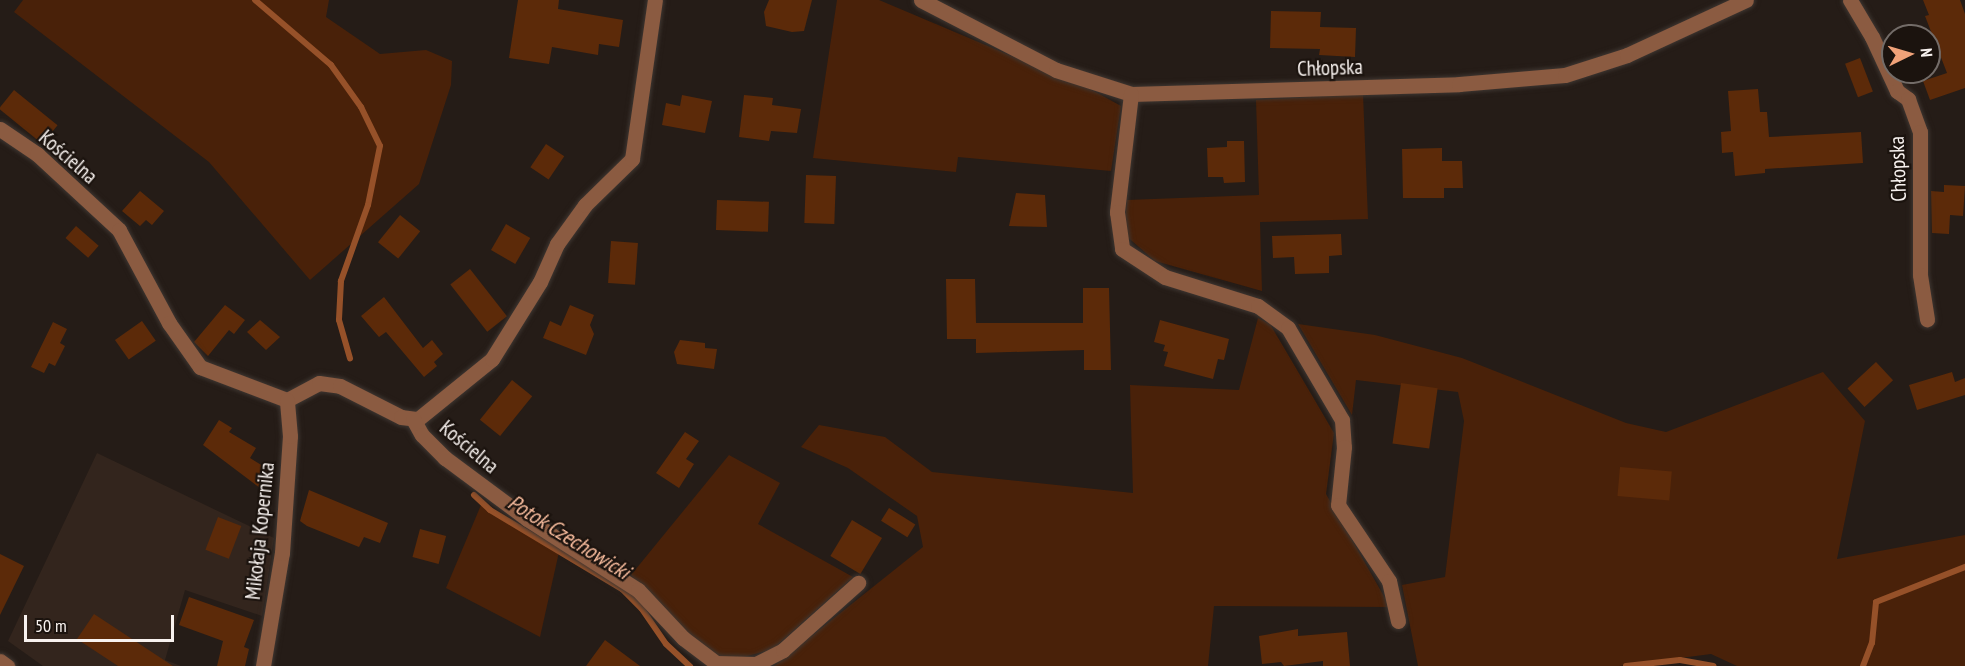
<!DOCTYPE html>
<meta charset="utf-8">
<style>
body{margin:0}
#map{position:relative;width:1965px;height:666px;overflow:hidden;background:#251c17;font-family:"PT Sans Narrow",sans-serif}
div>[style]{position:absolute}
.built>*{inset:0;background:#33251d}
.green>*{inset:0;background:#492109}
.stream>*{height:6px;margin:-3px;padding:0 3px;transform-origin:3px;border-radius:3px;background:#965129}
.building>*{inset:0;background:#5c2a09;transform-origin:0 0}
.roads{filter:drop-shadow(0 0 2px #3e3631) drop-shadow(0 0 2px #3e3631)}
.minor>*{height:15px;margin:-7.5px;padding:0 7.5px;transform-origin:7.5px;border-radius:7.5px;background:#8b5b41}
span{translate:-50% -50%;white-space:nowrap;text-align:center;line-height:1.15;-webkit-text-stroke:4.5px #1b130e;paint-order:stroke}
.street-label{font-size:21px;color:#f8f2ef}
.water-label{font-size:22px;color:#f9bd9e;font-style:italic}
.north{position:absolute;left:1881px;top:24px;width:60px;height:60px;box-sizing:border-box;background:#1b130e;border:2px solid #736c68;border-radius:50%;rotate:85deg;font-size:16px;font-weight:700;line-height:24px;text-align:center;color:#f8f2ef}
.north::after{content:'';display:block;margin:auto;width:21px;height:27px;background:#f0a279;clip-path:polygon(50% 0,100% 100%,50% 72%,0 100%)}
.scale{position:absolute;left:24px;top:615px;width:150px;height:27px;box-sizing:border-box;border:3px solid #f8f2ef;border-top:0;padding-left:8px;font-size:18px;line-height:21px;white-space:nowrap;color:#f8f2ef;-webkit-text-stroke:4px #1b130e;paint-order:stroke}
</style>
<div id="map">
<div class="built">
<i style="clip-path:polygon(97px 453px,274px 538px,262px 616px,185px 590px,165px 660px,181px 666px,43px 666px,8px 641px)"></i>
</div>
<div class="green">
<i style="clip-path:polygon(23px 0,329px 0,326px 17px,380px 54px,426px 50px,452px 61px,451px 85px,419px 184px,310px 280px,209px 162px,14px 12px)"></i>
<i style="clip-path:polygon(837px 0,879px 0,1092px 90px,1121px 106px,1111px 171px,958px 157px,956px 172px,813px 158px)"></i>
<i style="clip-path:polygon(1363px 94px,1368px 219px,1260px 222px,1262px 291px,1155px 261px,1124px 234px,1127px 200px,1259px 195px,1256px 100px)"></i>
<i style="clip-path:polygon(1258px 318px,1270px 324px,1334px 433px,1326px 494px,1390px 607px,1214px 606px,1208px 666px,774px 666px,923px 547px,917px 516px,848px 468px,801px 447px,819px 425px,885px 437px,932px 472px,1133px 493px,1130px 385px,1239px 390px)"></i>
<i style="clip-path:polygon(1298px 324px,1375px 335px,1462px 358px,1626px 423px,1666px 432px,1823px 372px,1865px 421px,1837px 559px,1965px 535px,1965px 666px,1737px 666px,1711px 654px,1619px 666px,1418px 666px,1402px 585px,1445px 577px,1464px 421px,1458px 392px,1356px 380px,1352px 415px)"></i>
<i style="clip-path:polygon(729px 455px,780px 483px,758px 524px,853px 577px,773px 649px,729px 661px,710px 655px,693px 642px,631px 575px)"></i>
<i style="clip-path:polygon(481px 505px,559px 552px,540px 637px,446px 588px)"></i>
</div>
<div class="stream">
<i style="left:255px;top:0;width:100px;rotate:40.5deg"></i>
<i style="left:331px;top:65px;width:52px;rotate:54.5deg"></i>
<i style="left:361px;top:107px;width:43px;rotate:64deg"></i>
<i style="left:380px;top:146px;width:60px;rotate:101.5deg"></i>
<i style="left:368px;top:205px;width:81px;rotate:109.6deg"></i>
<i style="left:341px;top:281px;width:39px;rotate:93deg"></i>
<i style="left:339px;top:320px;width:40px;rotate:74deg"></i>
<i style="left:474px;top:495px;width:22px;rotate:43deg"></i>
<i style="left:490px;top:510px;width:154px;rotate:30.9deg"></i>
<i style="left:622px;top:589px;width:28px;rotate:45deg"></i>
<i style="left:642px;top:609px;width:42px;rotate:55.6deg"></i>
<i style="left:666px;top:644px;width:33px;rotate:43deg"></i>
<i style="left:1626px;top:666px;width:54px;rotate:-6.3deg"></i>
<i style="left:1680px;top:660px;width:34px;rotate:10deg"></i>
<i style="left:1863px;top:666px;width:25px;rotate:-69deg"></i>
<i style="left:1872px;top:643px;width:41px;rotate:-84.4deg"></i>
<i style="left:1876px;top:602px;width:96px;rotate:-21.5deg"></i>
</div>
<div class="building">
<i style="clip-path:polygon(518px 0,559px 0,558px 9px,623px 20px,619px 47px,599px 44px,598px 55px,552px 47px,549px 64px,509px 58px)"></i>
<i style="clip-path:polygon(769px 0,812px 0,804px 31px,792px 32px,766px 26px,764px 12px)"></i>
<i style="clip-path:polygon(1923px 0,1960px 0,1965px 14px,1965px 88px,1930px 100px,1923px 81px,1947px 73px,1925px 16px,1929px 15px)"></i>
<i style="clip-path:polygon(1271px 11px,1321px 12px,1320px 27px,1356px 28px,1355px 57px,1319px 55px,1320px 49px,1270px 48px)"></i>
<i style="left:1860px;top:58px;width:36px;height:16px;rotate:69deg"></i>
<i style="clip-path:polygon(1758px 89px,1760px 112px,1767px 112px,1769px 137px,1861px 132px,1863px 163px,1765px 169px,1765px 173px,1735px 176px,1733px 152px,1722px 153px,1721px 132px,1731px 131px,1728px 91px)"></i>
<i style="left:14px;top:90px;width:56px;height:24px;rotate:39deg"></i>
<i style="clip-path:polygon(682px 95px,712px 101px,705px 133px,662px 125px,666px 103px,680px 106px)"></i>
<i style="clip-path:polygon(744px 95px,773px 98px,772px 105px,801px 109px,797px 133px,771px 131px,769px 141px,739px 137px)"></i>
<i style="clip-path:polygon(1227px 141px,1244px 141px,1245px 182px,1224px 183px,1223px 177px,1208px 177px,1207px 148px,1227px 147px)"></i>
<i style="left:546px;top:144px;width:22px;height:28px;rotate:34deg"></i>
<i style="clip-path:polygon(1442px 148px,1442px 161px,1462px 161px,1463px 188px,1444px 188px,1444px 198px,1403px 198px,1402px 149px)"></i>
<i style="left:806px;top:175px;width:30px;height:48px;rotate:2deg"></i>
<i style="clip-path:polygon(1944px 185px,1965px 186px,1963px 216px,1950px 215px,1949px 234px,1932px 233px,1931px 191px,1944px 192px)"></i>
<i style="clip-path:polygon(140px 191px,164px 211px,152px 225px,146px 220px,140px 226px,122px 211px)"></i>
<i style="clip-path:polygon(1016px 193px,1045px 195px,1047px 227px,1009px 226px)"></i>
<i style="left:717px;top:200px;width:52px;height:30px;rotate:2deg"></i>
<i style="left:400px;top:215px;width:26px;height:35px;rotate:39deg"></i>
<i style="left:506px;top:224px;width:28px;height:30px;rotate:30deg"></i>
<i style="left:76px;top:226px;width:30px;height:16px;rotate:41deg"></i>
<i style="clip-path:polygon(1341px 234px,1342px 255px,1329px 256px,1329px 273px,1295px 274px,1294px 257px,1273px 258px,1272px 236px)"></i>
<i style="left:611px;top:241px;width:27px;height:42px;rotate:4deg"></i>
<i style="left:470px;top:269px;width:60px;height:25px;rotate:52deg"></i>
<i style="clip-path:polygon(946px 279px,975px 279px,976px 323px,1083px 323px,1083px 288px,1109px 288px,1111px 370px,1084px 370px,1084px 350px,976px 353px,976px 339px,947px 339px)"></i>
<i style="clip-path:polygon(384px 297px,423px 348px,432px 340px,443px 354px,434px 362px,437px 366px,424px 377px,386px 332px,379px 337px,361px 316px)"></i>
<i style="clip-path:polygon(225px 305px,245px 320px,234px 334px,229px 330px,208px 356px,194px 342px)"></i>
<i style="clip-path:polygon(570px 305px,594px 315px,590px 325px,594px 334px,586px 355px,543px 338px,550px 321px,561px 326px)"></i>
<i style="clip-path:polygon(260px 320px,280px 337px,266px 350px,247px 332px)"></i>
<i style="clip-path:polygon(1160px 320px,1229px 339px,1224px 360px,1218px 359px,1213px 379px,1164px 366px,1168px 352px,1163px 351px,1165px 345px,1154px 342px)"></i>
<i style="left:142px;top:321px;width:24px;height:33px;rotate:55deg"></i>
<i style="clip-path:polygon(53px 322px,67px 329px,60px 343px,65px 346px,55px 366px,49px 363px,44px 373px,31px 367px)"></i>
<i style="clip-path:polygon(680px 340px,705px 343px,705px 348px,717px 349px,714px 369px,677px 364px,674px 352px)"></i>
<i style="left:1876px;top:362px;width:25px;height:39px;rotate:47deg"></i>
<i style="clip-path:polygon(1952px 372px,1955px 382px,1965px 378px,1965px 395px,1917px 410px,1909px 385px)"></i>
<i style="left:512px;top:380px;width:26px;height:51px;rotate:39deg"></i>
<i style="left:1401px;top:383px;width:37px;height:61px;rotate:8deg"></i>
<i style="clip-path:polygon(219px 420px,232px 428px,229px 432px,256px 448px,250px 458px,271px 471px,260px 488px,203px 445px)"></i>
<i style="clip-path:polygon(685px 432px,699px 441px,686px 459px,694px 464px,679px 488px,656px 473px)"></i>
<i style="left:1620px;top:467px;width:52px;height:29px;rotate:5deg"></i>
<i style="clip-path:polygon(309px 490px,388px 523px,380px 543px,364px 537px,359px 547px,307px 526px,300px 521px)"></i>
<i style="left:889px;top:508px;width:31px;height:15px;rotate:32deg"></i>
<i style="left:218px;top:517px;width:25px;height:35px;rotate:21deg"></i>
<i style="left:852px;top:520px;width:35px;height:42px;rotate:31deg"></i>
<i style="left:420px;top:529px;width:27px;height:29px;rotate:15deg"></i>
<i style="clip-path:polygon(0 554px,24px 566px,0 615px)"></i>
<i style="clip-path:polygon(189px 597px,254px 620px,244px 647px,249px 649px,245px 666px,217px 666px,223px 641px,179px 625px)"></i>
<i style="clip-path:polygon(94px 614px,173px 666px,118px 666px,77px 639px)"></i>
<i style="clip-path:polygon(1298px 629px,1298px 636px,1347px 632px,1350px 666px,1323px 666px,1323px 661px,1284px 666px,1281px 662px,1262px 664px,1259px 636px)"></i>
<i style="clip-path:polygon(605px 640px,640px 666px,586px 666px)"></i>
</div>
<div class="roads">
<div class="minor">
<i style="left:921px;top:0;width:152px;rotate:27.4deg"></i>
<i style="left:1056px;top:70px;width:79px;rotate:17.7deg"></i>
<i style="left:1131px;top:94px;width:328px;rotate:-1.7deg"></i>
<i style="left:1459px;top:84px;width:106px;rotate:-4.9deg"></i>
<i style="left:1565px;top:75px;width:65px;rotate:-17.9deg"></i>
<i style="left:1627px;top:55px;width:131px;rotate:-24.8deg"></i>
<i style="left:1850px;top:0;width:43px;rotate:59.3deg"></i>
<i style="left:1872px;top:37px;width:60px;rotate:65.2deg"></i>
<i style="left:1897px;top:91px;width:14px;rotate:36deg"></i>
<i style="left:1908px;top:99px;width:35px;rotate:70deg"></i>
<i style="left:1920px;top:132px;width:143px;rotate:90deg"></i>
<i style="left:1920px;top:275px;width:45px;rotate:81deg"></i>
<i style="left:1131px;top:94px;width:119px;rotate:96.8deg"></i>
<i style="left:1117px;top:212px;width:37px;rotate:82deg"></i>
<i style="left:1122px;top:249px;width:51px;rotate:33.1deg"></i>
<i style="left:1165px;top:277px;width:97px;rotate:17.3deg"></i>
<i style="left:1258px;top:306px;width:37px;rotate:36deg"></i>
<i style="left:1288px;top:328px;width:107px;rotate:59.6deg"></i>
<i style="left:1342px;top:420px;width:27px;rotate:86deg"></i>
<i style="left:1344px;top:447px;width:58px;rotate:95.9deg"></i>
<i style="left:1338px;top:505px;width:92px;rotate:56.1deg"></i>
<i style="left:1389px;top:581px;width:41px;rotate:77.3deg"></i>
<i style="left:0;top:129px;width:45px;rotate:34deg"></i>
<i style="left:37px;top:154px;width:112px;rotate:42.8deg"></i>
<i style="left:119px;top:230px;width:106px;rotate:61.7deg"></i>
<i style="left:169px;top:323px;width:54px;rotate:54.8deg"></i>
<i style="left:200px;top:367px;width:93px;rotate:20.8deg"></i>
<i style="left:287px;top:400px;width:36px;rotate:-28deg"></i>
<i style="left:319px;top:383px;width:21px;rotate:8deg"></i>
<i style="left:340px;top:386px;width:68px;rotate:26.9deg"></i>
<i style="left:401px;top:417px;width:17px;rotate:7deg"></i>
<i style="left:418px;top:419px;width:95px;rotate:-39deg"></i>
<i style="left:492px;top:359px;width:91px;rotate:-58.1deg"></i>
<i style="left:540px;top:282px;width:42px;rotate:-65.9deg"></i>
<i style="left:557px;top:244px;width:48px;rotate:-54.3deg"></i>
<i style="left:585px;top:205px;width:66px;rotate:-44.4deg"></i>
<i style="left:632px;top:159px;width:161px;rotate:-81.8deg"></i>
<i style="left:413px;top:419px;width:18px;rotate:61deg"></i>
<i style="left:422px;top:435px;width:33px;rotate:45deg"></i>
<i style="left:445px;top:458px;width:102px;rotate:36.6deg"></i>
<i style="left:527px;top:519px;width:132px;rotate:32.6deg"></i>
<i style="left:638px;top:590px;width:66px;rotate:46.8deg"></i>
<i style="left:683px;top:638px;width:41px;rotate:37.1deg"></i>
<i style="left:716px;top:663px;width:40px;rotate:1.4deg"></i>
<i style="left:756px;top:664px;width:30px;rotate:-27deg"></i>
<i style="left:783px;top:650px;width:101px;rotate:-41.8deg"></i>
<i style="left:0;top:661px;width:9px;rotate:36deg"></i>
<i style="left:263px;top:666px;width:115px;rotate:-80.5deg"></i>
<i style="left:282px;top:553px;width:117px;rotate:-86.1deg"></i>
<i style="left:290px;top:436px;width:36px;rotate:-95deg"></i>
</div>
</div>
<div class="street-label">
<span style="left:1330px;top:68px;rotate:-2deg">Chłopska</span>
<span style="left:68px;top:157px;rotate:41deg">Kościelna</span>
<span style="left:1898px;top:169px;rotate:-92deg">Chłopska</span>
<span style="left:469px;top:447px;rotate:40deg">Kościelna</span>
<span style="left:260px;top:531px;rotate:-84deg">Mikołaja Kopernika</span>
</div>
<div class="water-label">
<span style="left:569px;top:537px;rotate:32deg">Potok Czechowicki</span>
</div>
<div class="north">N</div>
<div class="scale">50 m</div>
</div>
